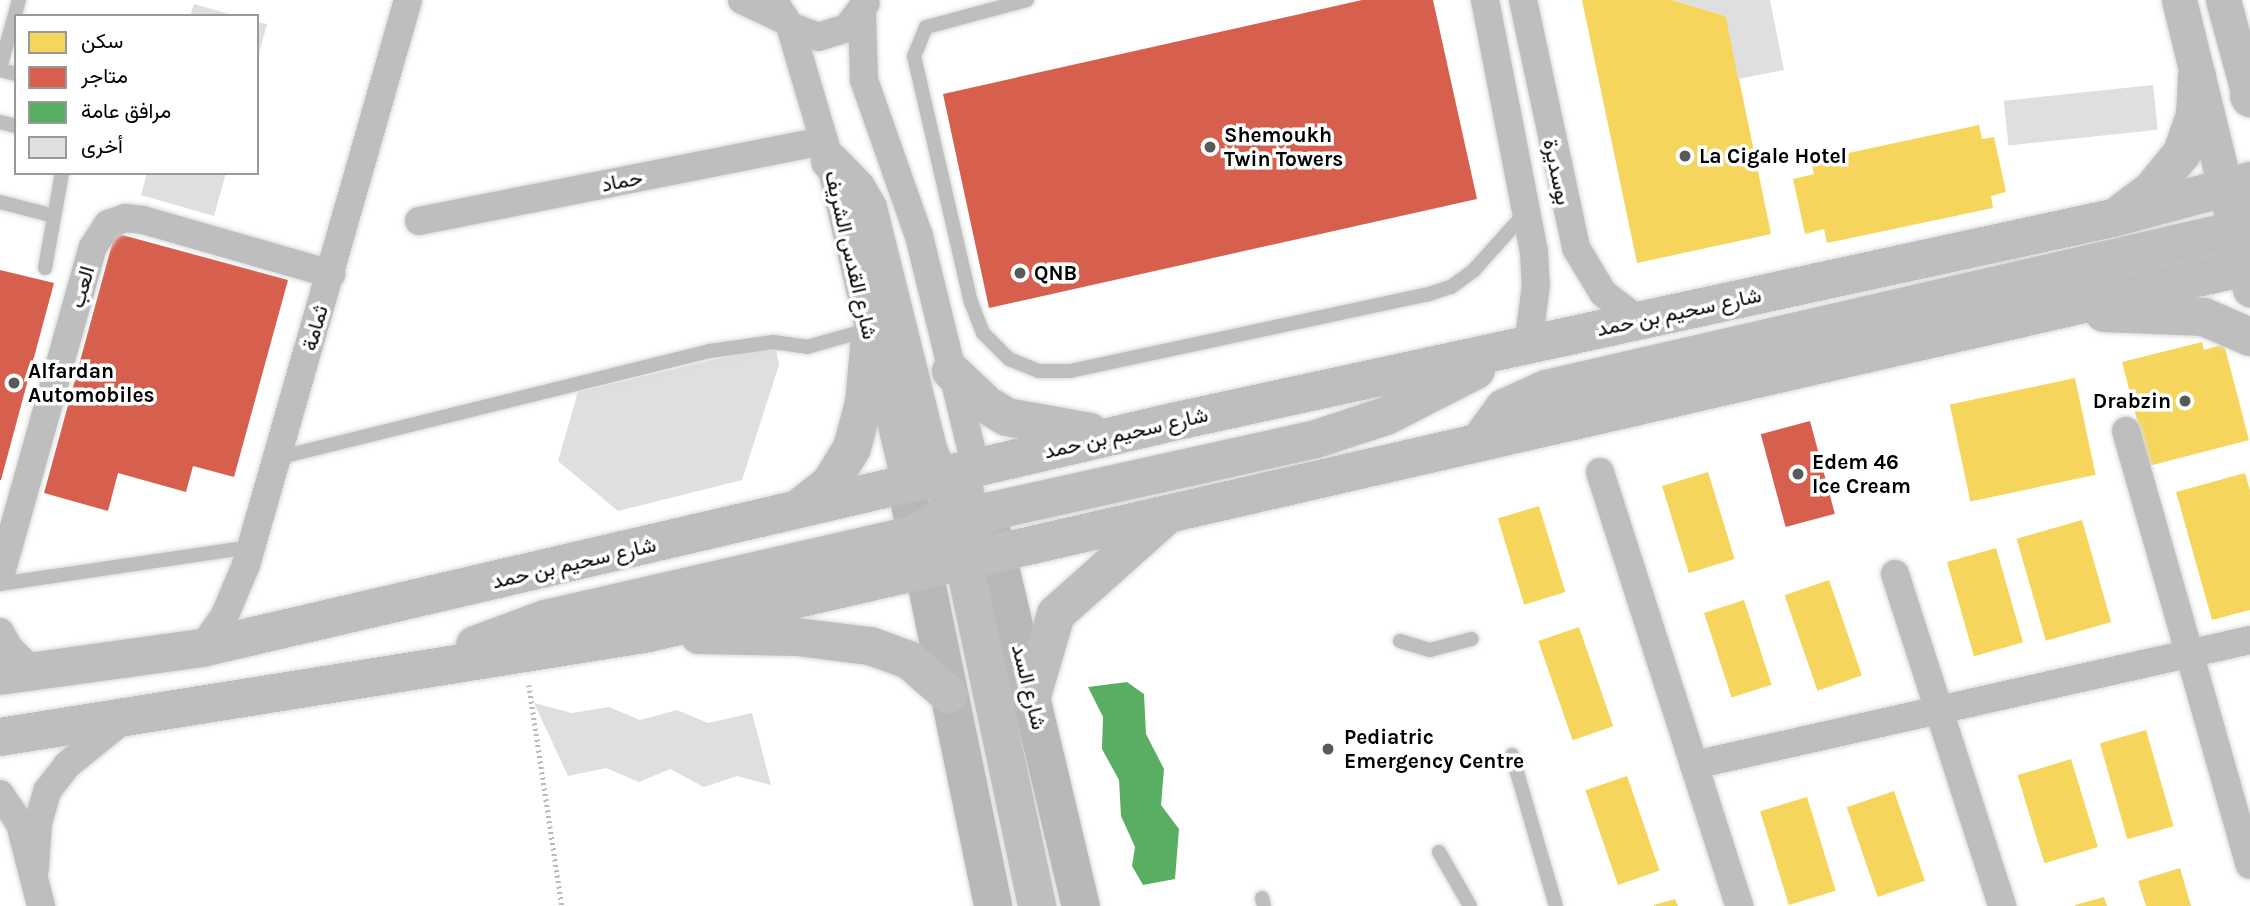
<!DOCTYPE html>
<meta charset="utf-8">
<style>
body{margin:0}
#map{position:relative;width:2250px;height:906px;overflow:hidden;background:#fff;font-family:Karla,Vazirmatn,sans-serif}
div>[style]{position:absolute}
.homes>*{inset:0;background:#f6d55c;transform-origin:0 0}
.shops>*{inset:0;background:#d6604d;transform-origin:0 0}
.public>*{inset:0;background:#5aae61}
.building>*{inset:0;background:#dfdfdf;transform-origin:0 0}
.path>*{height:4.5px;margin-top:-2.25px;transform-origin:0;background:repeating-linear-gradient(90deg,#b9b9b9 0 2px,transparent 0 5.5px)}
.roads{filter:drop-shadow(0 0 2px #dbdbdb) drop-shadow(0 0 2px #dbdbdb)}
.service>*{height:14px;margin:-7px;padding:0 7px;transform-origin:7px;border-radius:7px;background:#bebebe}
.minor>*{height:28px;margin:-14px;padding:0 14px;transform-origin:14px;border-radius:14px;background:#bebebe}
.tertiary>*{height:35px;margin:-17.5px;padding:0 17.5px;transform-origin:17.5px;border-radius:17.5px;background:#bebebe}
.secondary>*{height:38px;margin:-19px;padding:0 19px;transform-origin:19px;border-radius:19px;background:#b8b8b8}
.trunk>*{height:38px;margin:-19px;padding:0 19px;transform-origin:19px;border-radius:19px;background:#bebebe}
.dots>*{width:19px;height:19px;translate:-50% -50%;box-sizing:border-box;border:4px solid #fff;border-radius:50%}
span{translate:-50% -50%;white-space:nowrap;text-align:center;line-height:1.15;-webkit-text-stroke:7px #fff;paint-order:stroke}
.poi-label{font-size:21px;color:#000;font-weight:700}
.left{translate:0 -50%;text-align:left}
.right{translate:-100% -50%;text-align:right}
.street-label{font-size:21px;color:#000}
.legend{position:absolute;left:14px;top:14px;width:245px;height:161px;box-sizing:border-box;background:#fff;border:2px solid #999;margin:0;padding:9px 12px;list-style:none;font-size:21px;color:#000}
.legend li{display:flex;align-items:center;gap:14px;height:35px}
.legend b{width:35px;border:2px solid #999}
</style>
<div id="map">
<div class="homes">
<i style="clip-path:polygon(1582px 0,1672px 0,1726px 16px,1771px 234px,1637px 263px)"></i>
<i style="clip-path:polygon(1979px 125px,1982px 139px,1994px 137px,2006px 192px,1991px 196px,1993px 208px,1827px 243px,1824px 229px,1805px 234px,1793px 179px,1814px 174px,1811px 161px)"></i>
<i style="clip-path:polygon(2202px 342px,2204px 350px,2224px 344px,2249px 440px,2149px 466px,2122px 362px)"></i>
<i style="left:2075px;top:378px;width:99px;height:128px;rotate:78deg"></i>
<i style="left:1708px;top:472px;width:91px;height:48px;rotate:73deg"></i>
<i style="clip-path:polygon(2245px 473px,2250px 491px,2250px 610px,2212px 620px,2176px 492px)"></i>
<i style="left:1539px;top:506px;width:90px;height:43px;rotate:73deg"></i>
<i style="left:2082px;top:520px;width:106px;height:68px;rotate:74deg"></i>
<i style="left:1996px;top:548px;width:98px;height:51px;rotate:74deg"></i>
<i style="left:1829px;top:580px;width:101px;height:47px;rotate:71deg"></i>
<i style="left:1744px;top:600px;width:89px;height:42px;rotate:72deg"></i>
<i style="left:1579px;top:627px;width:105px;height:43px;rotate:71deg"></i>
<i style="left:2146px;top:730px;width:100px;height:48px;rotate:74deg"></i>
<i style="left:2071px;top:759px;width:92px;height:56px;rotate:73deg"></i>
<i style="left:1627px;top:776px;width:100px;height:44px;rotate:71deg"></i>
<i style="left:1894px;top:791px;width:95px;height:50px;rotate:71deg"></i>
<i style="left:1807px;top:797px;width:98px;height:49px;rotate:73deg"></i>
<i style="clip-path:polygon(2180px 868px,2191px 906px,2146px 906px,2138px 881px)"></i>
<i style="clip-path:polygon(2104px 897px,2107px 906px,2075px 906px,2075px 905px)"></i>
<i style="clip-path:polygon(1675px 899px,1678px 906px,1654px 906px,1654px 905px)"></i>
</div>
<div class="shops">
<i style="clip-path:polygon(1362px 0,1433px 0,1477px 199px,989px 308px,943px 94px)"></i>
<i style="clip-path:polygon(115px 233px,288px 280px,234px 477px,193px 466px,186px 492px,118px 473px,108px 511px,44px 493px)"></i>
<i style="clip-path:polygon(0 270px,54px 283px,1px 480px,0 480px)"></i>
<i style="left:1810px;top:421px;width:96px;height:51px;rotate:75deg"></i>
</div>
<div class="public">
<i style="clip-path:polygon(1127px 682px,1144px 694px,1146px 734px,1164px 769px,1161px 805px,1179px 829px,1175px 879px,1143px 885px,1132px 866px,1135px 847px,1121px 816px,1119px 780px,1102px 749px,1103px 717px,1088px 687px)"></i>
</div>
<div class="building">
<i style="clip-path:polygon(1672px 0,1770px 0,1784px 70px,1738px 79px,1726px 16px)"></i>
<i style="clip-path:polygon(194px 4px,233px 15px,233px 16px,190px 16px)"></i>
<i style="clip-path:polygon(257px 22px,267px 24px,258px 57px,257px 57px)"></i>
<i style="left:2153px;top:85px;width:45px;height:150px;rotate:84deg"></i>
<i style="clip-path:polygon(147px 173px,226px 173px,214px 216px,141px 195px)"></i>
<i style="clip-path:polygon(775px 345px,779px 365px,742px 480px,618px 511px,558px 461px,578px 392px)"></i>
<i style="clip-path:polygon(534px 703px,572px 713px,609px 707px,640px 720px,677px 710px,708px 723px,752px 713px,771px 785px,737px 776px,704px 787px,670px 769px,639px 782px,606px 768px,568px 776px)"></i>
</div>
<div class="path">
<i style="left:529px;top:685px;width:223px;rotate:81.5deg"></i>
</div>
<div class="roads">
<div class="service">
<i style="left:1027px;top:0;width:105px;rotate:165deg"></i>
<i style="left:926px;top:27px;width:31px;rotate:112deg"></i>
<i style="left:914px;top:56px;width:253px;rotate:77deg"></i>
<i style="left:971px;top:302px;width:33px;rotate:69deg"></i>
<i style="left:983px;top:333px;width:37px;rotate:45deg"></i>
<i style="left:1009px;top:359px;width:32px;rotate:22deg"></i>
<i style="left:1039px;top:371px;width:31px"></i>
<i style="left:1070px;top:371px;width:364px;rotate:-12.1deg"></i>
<i style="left:1426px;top:295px;width:26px;rotate:-18deg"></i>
<i style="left:1451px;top:287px;width:29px;rotate:-36deg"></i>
<i style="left:1474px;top:270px;width:78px;rotate:-48.1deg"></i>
<i style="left:0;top:68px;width:71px;rotate:-74.4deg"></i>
<i style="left:0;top:70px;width:16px;rotate:14deg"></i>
<i style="left:0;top:122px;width:16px;rotate:14deg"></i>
<i style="left:0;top:202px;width:56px;rotate:14.5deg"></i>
<i style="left:45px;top:268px;width:97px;rotate:-79.9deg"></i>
<i style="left:277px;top:458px;width:446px;rotate:-13.9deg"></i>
<i style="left:710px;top:351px;width:64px;rotate:-8.1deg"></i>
<i style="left:773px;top:342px;width:34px;rotate:8deg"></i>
<i style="left:807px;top:347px;width:62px;rotate:-15.8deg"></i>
<i style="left:0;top:584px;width:254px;rotate:-8.4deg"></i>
<i style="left:1400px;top:641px;width:31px;rotate:17deg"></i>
<i style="left:1430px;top:650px;width:43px;rotate:-14.7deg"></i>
<i style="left:1512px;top:755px;width:157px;rotate:73.8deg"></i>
<i style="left:1439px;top:852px;width:62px;rotate:60.1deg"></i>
<i style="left:1262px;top:898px;width:8px;rotate:76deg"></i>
</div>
<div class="minor">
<i style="left:742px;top:0;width:44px;rotate:25.4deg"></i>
<i style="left:773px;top:0;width:31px;rotate:57deg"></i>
<i style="left:790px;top:26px;width:30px;rotate:21deg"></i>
<i style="left:818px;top:37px;width:30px;rotate:-17deg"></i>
<i style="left:847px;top:28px;width:31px;rotate:-53deg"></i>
<i style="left:1485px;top:0;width:257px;rotate:79deg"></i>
<i style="left:1534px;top:252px;width:33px;rotate:87deg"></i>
<i style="left:1536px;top:285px;width:62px;rotate:97.5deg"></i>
<i style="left:1523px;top:0;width:254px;rotate:77.9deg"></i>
<i style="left:1576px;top:248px;width:52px;rotate:59deg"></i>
<i style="left:1603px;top:293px;width:44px;rotate:37.6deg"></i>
<i style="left:862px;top:13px;width:67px;rotate:88.3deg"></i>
<i style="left:864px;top:80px;width:165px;rotate:70.6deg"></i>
<i style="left:919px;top:236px;width:239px;rotate:76.2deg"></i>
<i style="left:790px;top:26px;width:141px;rotate:73.5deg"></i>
<i style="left:830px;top:161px;width:333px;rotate:76.8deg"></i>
<i style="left:419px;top:221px;width:413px;rotate:-11.2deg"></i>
<i style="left:2126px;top:431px;width:451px;rotate:74.1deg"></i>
<i style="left:1600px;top:472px;width:456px;rotate:72.2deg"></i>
<i style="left:1895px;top:574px;width:349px;rotate:72.1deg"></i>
<i style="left:0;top:577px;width:343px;rotate:-74.3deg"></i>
<i style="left:93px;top:247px;width:27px;rotate:-57deg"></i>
<i style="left:108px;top:224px;width:18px;rotate:-19deg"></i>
<i style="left:125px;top:218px;width:18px;rotate:6deg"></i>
<i style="left:143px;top:220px;width:196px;rotate:16deg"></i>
<i style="left:0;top:632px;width:18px;rotate:61deg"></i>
<i style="left:9px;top:648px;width:35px;rotate:45deg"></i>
<i style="left:202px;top:648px;width:38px;rotate:-55deg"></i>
<i style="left:224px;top:617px;width:56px;rotate:-67.1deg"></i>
<i style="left:246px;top:565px;width:588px;rotate:-74deg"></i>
<i style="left:1694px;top:765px;width:570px;rotate:-12.67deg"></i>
<i style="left:0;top:794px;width:36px;rotate:56deg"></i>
<i style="left:20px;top:824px;width:85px;rotate:75.6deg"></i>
<i style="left:35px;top:868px;width:45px;rotate:-86.2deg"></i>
<i style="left:38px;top:823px;width:33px;rotate:-74deg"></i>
<i style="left:47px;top:791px;width:33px;rotate:-52deg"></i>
<i style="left:67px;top:765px;width:72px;rotate:-38.8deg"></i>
</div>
<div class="tertiary">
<i style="left:2179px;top:0;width:298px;rotate:76.2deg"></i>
<i style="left:2223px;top:0;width:103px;rotate:74.7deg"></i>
</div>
<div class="secondary">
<i style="left:906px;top:485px;width:430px;rotate:78.3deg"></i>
<i style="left:989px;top:521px;width:396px;rotate:76.6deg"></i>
</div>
<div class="trunk">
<i style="left:2249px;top:96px;width:2px;rotate:63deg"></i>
<i style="left:830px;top:161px;width:39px;rotate:46deg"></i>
<i style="left:857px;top:189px;width:22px;rotate:60deg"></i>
<i style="left:868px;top:208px;width:252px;rotate:76deg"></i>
<i style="left:929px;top:452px;width:53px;rotate:66.8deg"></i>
<i style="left:2124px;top:211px;width:35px;rotate:-37deg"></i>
<i style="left:2152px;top:190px;width:48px;rotate:-51deg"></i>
<i style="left:2182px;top:153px;width:39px;rotate:-71deg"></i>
<i style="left:2195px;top:116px;width:40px;rotate:-87.1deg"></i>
<i style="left:2104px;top:313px;width:100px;rotate:2.3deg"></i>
<i style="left:2204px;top:317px;width:50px;rotate:23.5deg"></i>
<i style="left:951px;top:371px;width:50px;rotate:43.4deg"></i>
<i style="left:987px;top:405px;width:23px;rotate:31deg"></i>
<i style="left:1007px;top:417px;width:84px;rotate:10.2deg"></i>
<i style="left:1479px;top:442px;width:42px;rotate:-53.7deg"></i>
<i style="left:1504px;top:408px;width:46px;rotate:-24.3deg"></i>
<i style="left:1546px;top:389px;width:681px;rotate:-12.98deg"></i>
<i style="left:2210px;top:236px;width:26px;rotate:-13deg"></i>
<i style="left:2235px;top:230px;width:18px;rotate:-34deg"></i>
<i style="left:799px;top:508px;width:39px;rotate:-38deg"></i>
<i style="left:830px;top:484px;width:42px;rotate:-58.6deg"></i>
<i style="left:852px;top:448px;width:47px;rotate:-75.1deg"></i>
<i style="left:864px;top:403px;width:66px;rotate:-84.8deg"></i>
<i style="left:953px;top:539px;width:25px;rotate:64deg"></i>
<i style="left:964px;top:562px;width:352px;rotate:78deg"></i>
<i style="left:922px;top:571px;width:88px;rotate:-42.2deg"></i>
<i style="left:987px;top:512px;width:337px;rotate:-12.5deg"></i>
<i style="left:1316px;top:439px;width:74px;rotate:-18.2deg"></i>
<i style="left:1386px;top:416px;width:101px;rotate:-27.1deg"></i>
<i style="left:699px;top:635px;width:98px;rotate:1.2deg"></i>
<i style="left:797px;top:637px;width:74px;rotate:7deg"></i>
<i style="left:870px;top:646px;width:41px;rotate:19.7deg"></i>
<i style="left:909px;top:660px;width:52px;rotate:41.1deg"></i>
<i style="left:475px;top:645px;width:75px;rotate:-20.4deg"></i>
<i style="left:545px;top:619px;width:380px;rotate:-12.9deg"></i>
<i style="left:915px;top:534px;width:28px;rotate:-30deg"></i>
<i style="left:939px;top:520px;width:38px;rotate:-47deg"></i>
<i style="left:0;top:676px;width:204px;rotate:-7.9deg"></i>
<i style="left:202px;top:648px;width:1001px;rotate:-13.11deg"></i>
<i style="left:1177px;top:421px;width:958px;rotate:-12.24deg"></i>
<i style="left:2113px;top:218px;width:142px;rotate:-15.1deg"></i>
<i style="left:1032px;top:696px;width:85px;rotate:-73.7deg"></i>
<i style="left:1056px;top:614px;width:146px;rotate:-41.7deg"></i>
<i style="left:0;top:737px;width:652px;rotate:-9.09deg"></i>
<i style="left:644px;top:634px;width:1648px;rotate:-12.91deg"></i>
</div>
</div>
<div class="dots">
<i style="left:1210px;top:147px;background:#595959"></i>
<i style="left:1685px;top:156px;background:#595959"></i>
<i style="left:1020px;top:273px;background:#595959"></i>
<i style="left:14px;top:383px;background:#595959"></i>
<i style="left:2185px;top:401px;background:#595959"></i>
<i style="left:1798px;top:474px;background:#595959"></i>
<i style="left:1328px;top:749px;background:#595959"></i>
</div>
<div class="poi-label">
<span class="left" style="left:1224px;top:147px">Shemoukh<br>Twin Towers</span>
<span class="left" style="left:1699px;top:156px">La Cigale Hotel</span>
<span class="left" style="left:1034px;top:273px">QNB</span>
<span class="left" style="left:28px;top:383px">Alfardan<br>Automobiles</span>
<span class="right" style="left:2171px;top:401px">Drabzin</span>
<span class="left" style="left:1812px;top:474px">Edem 46<br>Ice Cream</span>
<span class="left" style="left:1344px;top:749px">Pediatric<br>Emergency Centre</span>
</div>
<div class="street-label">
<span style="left:1557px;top:172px;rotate:78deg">بوسديرة</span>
<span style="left:622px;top:181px;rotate:-11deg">حماد</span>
<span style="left:851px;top:255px;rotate:77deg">شارع القدس الشريف</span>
<span style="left:82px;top:287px;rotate:-74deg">العب</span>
<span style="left:1679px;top:312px;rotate:-12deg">شارع سحيم بن حمد</span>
<span style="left:315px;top:328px;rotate:-74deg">ثمامة</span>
<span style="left:1126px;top:433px;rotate:-13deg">شارع سحيم بن حمد</span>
<span style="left:574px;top:563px;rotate:-13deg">شارع سحيم بن حمد</span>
<span style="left:1029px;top:687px;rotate:76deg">شارع السد</span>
</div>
<ul class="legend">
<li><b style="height:19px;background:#f6d55c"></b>سكن</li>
<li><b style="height:19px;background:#d6604d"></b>متاجر</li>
<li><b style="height:19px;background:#5aae61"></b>مرافق عامة</li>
<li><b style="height:19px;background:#dfdfdf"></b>أخرى</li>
</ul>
</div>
